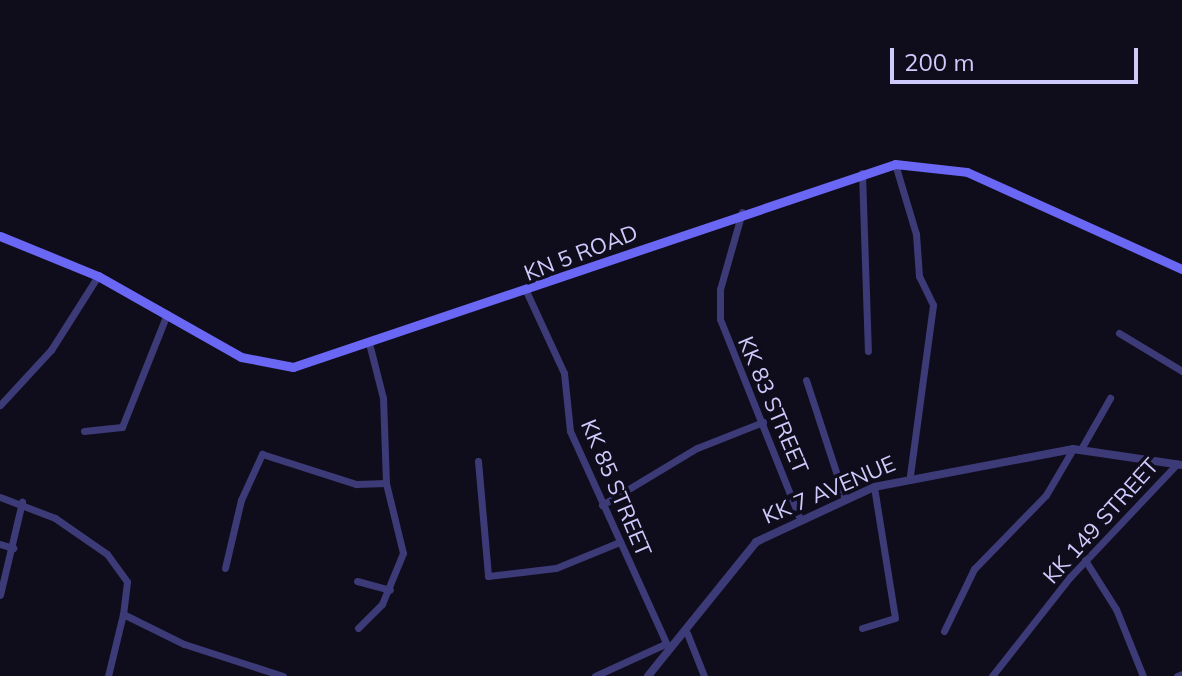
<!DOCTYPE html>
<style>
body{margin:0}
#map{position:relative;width:1182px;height:676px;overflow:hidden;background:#0f0c1b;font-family:Mulish,sans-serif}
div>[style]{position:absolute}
.minor>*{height:7px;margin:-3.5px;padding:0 3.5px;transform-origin:3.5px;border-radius:3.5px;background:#3c3a77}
.tertiary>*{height:8px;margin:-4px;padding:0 4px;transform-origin:4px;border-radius:4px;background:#3c3a77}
.secondary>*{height:9px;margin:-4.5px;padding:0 4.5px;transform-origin:4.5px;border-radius:4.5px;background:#6a67f5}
span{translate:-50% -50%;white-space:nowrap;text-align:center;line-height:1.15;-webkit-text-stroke:7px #0f0c1b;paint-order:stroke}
.street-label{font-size:22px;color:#cfcafc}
.scale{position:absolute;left:890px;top:48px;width:248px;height:36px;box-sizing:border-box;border:4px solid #cfcafc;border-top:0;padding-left:10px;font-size:24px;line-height:28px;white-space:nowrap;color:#cfcafc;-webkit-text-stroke:6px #0f0c1b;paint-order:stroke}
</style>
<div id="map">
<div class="minor">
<i style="left:895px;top:164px;width:73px;rotate:73.3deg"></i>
<i style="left:916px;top:234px;width:42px;rotate:85.9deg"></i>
<i style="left:919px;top:276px;width:32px;rotate:64deg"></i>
<i style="left:933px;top:305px;width:172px;rotate:97.7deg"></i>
<i style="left:862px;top:173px;width:178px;rotate:88.1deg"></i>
<i style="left:742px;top:212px;width:80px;rotate:105.9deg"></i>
<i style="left:720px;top:289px;width:30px;rotate:90deg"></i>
<i style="left:720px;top:319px;width:215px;rotate:68.2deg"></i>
<i style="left:527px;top:293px;width:88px;rotate:65.2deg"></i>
<i style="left:564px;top:373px;width:58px;rotate:84.1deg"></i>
<i style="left:570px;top:431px;width:239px;rotate:65.6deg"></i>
<i style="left:1119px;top:333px;width:74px;rotate:31.1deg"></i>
<i style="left:806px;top:380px;width:125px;rotate:71.9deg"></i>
<i style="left:0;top:405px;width:75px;rotate:-47.2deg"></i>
<i style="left:51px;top:350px;width:88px;rotate:-57.6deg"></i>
<i style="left:84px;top:431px;width:38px;rotate:-6deg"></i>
<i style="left:122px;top:427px;width:122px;rotate:-68.3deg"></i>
<i style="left:1081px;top:449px;width:59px;rotate:-60.4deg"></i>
<i style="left:478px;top:461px;width:115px;rotate:85deg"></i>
<i style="left:488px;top:576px;width:68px;rotate:-6.7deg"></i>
<i style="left:556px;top:568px;width:66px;rotate:-22.3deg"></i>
<i style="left:0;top:497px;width:59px;rotate:20.9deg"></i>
<i style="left:55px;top:518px;width:63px;rotate:34.7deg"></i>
<i style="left:107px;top:554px;width:34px;rotate:54deg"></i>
<i style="left:127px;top:582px;width:32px;rotate:97deg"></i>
<i style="left:123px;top:614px;width:68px;rotate:26.2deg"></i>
<i style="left:184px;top:644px;width:104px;rotate:17.9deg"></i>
<i style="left:602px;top:505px;width:111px;rotate:-31deg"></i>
<i style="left:697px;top:448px;width:71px;rotate:-21.5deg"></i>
<i style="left:0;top:544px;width:14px;rotate:17deg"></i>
<i style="left:1085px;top:560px;width:58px;rotate:57.7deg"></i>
<i style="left:1116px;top:609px;width:72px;rotate:68.1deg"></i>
<i style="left:225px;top:568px;width:70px;rotate:-76.8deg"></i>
<i style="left:241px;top:500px;width:51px;rotate:-65.5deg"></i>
<i style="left:262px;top:454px;width:99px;rotate:17.7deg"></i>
<i style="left:356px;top:484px;width:30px;rotate:-2deg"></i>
<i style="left:386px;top:483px;width:85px;rotate:-92deg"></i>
<i style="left:383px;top:398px;width:53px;rotate:-104.3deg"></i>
<i style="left:357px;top:581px;width:34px;rotate:15deg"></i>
<i style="left:0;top:595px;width:96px;rotate:-76.7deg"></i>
<i style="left:358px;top:628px;width:34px;rotate:-45deg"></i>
<i style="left:382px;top:604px;width:55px;rotate:-67.6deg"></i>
<i style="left:403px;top:553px;width:72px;rotate:-103.7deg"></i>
<i style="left:862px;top:628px;width:34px;rotate:-17deg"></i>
<i style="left:895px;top:618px;width:133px;rotate:-99.1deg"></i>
<i style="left:944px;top:631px;width:69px;rotate:-64.2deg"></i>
<i style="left:974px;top:569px;width:103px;rotate:-45.8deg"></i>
<i style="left:1046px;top:495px;width:53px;rotate:-59.6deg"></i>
<i style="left:687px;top:633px;width:46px;rotate:68.4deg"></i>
<i style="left:108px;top:676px;width:64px;rotate:-76.4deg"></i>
<i style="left:595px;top:676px;width:77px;rotate:-24.6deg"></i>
<i style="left:992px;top:676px;width:126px;rotate:-51.8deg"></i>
<i style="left:1070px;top:577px;width:156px;rotate:-46.6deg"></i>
<i style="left:1177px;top:676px;width:5px;rotate:-22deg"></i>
</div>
<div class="tertiary">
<i style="left:648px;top:676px;width:172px;rotate:-51.1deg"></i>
<i style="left:756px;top:542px;width:130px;rotate:-25deg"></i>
<i style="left:874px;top:487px;width:203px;rotate:-10.8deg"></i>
<i style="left:1073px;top:449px;width:110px;rotate:8.4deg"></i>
</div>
<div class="secondary">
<i style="left:0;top:236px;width:106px;rotate:22.2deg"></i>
<i style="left:98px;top:276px;width:164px;rotate:29.5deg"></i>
<i style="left:241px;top:357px;width:53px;rotate:10.9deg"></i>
<i style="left:293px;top:367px;width:635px;rotate:-18.63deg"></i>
<i style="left:895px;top:164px;width:72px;rotate:6.3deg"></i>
<i style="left:967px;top:172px;width:236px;rotate:24.3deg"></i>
</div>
<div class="street-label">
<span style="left:581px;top:253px;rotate:-21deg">KN 5 ROAD</span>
<span style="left:773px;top:405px;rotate:67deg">KK 83 STREET</span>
<span style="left:616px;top:488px;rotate:67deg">KK 85 STREET</span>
<span style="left:829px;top:490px;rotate:-23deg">KK 7 AVENUE</span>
<span style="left:1101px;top:521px;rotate:-48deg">KK 149 STREET</span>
</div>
<div class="scale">200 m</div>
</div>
